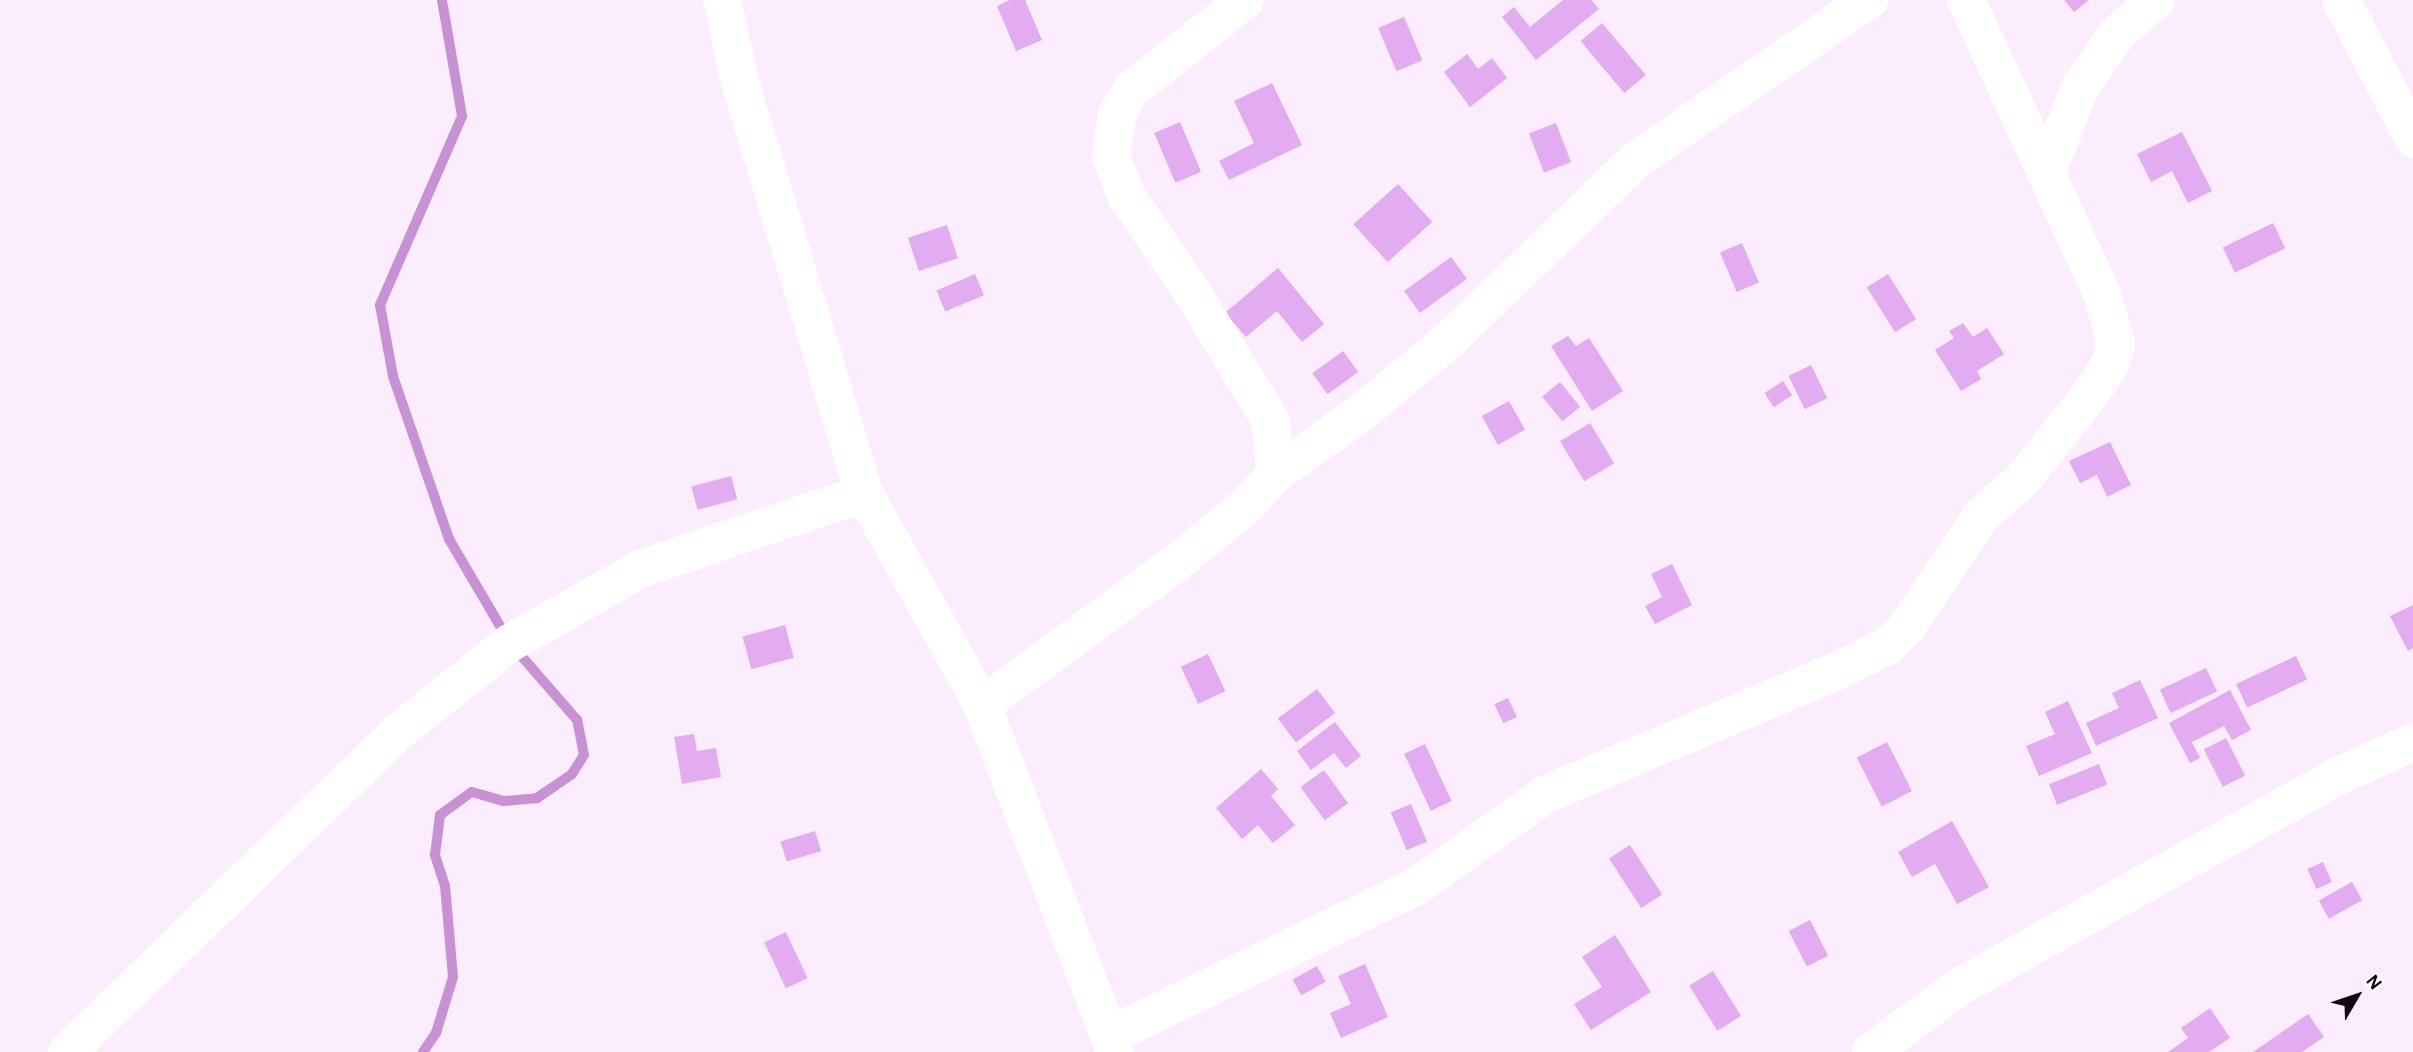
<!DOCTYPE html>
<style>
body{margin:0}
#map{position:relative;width:2413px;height:1052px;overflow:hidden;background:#fbedfe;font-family:"Alegreya Sans",sans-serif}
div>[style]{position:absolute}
.stream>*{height:10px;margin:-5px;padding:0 5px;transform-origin:5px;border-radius:5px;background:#c891d3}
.building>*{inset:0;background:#e3abf0;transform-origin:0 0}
.minor>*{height:38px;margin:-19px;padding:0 19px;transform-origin:19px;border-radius:19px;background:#fff}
span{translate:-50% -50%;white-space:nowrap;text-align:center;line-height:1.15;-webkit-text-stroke:5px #fff;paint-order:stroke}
.north{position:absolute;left:2322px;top:961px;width:70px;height:70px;-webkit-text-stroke:5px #fff;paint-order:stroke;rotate:51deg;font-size:19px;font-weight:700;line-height:28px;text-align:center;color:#0f0910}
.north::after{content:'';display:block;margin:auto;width:24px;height:32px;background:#0f0910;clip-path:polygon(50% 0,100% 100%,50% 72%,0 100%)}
</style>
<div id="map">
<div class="stream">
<i style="left:423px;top:1052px;width:23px;rotate:-56deg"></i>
<i style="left:436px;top:1033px;width:59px;rotate:-73.1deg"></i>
<i style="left:453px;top:977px;width:91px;rotate:-95deg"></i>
<i style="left:445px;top:886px;width:33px;rotate:-108deg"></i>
<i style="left:435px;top:855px;width:40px;rotate:-82.9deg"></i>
<i style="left:440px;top:815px;width:39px;rotate:-36deg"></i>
<i style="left:472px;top:792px;width:33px;rotate:16deg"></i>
<i style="left:504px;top:801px;width:33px;rotate:-5deg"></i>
<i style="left:537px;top:798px;width:42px;rotate:-34.4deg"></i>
<i style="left:572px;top:774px;width:22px;rotate:-58deg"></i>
<i style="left:584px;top:755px;width:36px;rotate:-101deg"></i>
<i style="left:577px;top:720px;width:102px;rotate:-131deg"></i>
<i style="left:510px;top:643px;width:121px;rotate:-120.4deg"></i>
<i style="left:449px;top:539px;width:172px;rotate:-109deg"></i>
<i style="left:393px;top:376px;width:72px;rotate:-100.4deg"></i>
<i style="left:380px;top:305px;width:206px;rotate:-66.5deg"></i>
<i style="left:462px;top:116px;width:118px;rotate:-99.8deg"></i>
</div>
<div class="building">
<i style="clip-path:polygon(1010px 0,1025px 0,1042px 40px,1016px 51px,997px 6px)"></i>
<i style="clip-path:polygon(1563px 0,1591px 0,1599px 9px,1536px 60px,1502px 17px,1514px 7px,1530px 27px)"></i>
<i style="clip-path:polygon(2064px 0,2089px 0,2074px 12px)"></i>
<i style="left:1404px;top:17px;width:47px;height:28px;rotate:67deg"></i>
<i style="left:1602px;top:23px;width:68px;height:28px;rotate:50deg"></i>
<i style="clip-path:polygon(1467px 54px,1478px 69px,1492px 58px,1507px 78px,1470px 107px,1444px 72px)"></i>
<i style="clip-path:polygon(1272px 83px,1302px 145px,1229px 180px,1219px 161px,1254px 143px,1234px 101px)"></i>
<i style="left:1180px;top:122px;width:54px;height:28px;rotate:67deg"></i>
<i style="left:1556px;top:123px;width:42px;height:29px;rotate:69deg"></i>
<i style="clip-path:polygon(2182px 132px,2212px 191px,2188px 203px,2172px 171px,2151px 182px,2137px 154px)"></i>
<i style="left:1398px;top:184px;width:51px;height:60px;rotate:48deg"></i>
<i style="left:2273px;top:223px;width:28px;height:56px;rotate:64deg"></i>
<i style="left:947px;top:225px;width:35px;height:41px;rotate:72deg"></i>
<i style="left:1742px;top:243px;width:43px;height:24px;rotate:67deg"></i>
<i style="left:1451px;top:257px;width:27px;height:58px;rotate:54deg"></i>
<i style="clip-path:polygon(1278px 268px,1324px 324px,1302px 342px,1277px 311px,1246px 337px,1225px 313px)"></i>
<i style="left:975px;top:274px;width:23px;height:42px;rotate:67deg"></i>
<i style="left:1888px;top:274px;width:53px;height:25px;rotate:58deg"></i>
<i style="clip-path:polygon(1963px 323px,1973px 337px,1987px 328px,2004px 354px,1977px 371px,1981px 379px,1961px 391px,1935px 350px,1954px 338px,1949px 331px)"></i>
<i style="clip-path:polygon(1568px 336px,1576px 346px,1589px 338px,1623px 391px,1592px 411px,1551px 346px)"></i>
<i style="left:1343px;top:351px;width:26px;height:38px;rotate:54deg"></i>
<i style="left:1811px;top:365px;width:37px;height:25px;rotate:64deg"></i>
<i style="left:1783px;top:381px;width:17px;height:22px;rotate:57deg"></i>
<i style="left:1560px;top:382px;width:32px;height:23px;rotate:51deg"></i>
<i style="left:1509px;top:401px;width:33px;height:31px;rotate:61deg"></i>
<i style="left:1590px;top:423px;width:47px;height:35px;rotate:59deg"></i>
<i style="clip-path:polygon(2110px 442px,2131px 485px,2107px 497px,2097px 475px,2080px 483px,2069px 461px)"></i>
<i style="left:731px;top:476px;width:24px;height:41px;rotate:75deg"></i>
<i style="clip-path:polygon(1672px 564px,1692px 605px,1655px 624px,1645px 606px,1662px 597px,1651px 574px)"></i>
<i style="clip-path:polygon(2413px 605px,2413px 648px,2408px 651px,2390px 616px)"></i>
<i style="left:785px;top:625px;width:34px;height:44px;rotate:75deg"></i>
<i style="left:1208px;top:654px;width:41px;height:30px;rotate:65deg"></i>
<i style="left:2296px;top:656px;width:26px;height:66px;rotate:65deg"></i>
<i style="left:2206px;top:668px;width:26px;height:51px;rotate:65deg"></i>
<i style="clip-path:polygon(2140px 680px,2158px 718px,2096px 746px,2086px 723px,2119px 708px,2112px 693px)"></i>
<i style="left:1317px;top:689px;width:30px;height:49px;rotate:53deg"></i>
<i style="clip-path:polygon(2230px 690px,2251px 730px,2232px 740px,2224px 726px,2192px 742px,2200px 758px,2190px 763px,2169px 723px)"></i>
<i style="left:1508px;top:698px;width:21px;height:15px;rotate:65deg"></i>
<i style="clip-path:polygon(2068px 701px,2092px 753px,2039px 776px,2026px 746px,2055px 734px,2045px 712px)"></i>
<i style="clip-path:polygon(1335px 722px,1361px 756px,1346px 768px,1334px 753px,1311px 770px,1297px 751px)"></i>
<i style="clip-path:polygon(694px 734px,697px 751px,716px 748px,721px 777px,682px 784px,674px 737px)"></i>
<i style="left:2226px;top:738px;width:42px;height:25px;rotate:63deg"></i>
<i style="left:1887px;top:742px;width:55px;height:34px;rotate:63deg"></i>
<i style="left:1425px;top:744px;width:63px;height:23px;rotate:65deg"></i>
<i style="left:2099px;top:764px;width:22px;height:54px;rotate:68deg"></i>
<i style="clip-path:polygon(1261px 769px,1278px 789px,1271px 796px,1295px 825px,1273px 843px,1258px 825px,1242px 839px,1216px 808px)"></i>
<i style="left:1324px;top:770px;width:41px;height:29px;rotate:54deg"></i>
<i style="left:1411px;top:804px;width:41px;height:22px;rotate:67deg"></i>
<i style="clip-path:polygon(1952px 821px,1989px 887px,1957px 904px,1935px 864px,1912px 877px,1898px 852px)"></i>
<i style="left:815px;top:831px;width:21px;height:36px;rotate:73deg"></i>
<i style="left:1630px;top:845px;width:59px;height:25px;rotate:57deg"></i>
<i style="left:2323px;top:862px;width:22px;height:17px;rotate:66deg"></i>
<i style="left:2352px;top:882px;width:21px;height:38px;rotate:61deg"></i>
<i style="left:1810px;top:920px;width:40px;height:24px;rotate:63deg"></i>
<i style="left:786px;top:932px;width:51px;height:24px;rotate:65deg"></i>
<i style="clip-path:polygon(1615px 935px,1651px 992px,1591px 1030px,1574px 1004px,1602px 987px,1582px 957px)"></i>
<i style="clip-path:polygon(1365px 964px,1388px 1017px,1341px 1038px,1330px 1013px,1351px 1004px,1338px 976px)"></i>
<i style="left:1317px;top:966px;width:18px;height:28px;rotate:61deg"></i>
<i style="left:1713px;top:971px;width:53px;height:28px;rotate:58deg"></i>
<i style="clip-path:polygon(2210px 1008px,2230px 1038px,2209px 1052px,2168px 1052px,2188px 1038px,2181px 1028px)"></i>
<i style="clip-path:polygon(2308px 1014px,2324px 1037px,2302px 1052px,2253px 1052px)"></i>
</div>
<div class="minor">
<i style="left:722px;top:0;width:84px;rotate:77.6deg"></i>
<i style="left:740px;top:82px;width:429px;rotate:73.2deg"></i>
<i style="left:864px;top:493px;width:243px;rotate:60.9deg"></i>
<i style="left:982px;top:705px;width:372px;rotate:69deg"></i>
<i style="left:2341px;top:0;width:156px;rotate:62.4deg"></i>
<i style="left:2047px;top:173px;width:92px;rotate:-69deg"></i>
<i style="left:2080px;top:87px;width:66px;rotate:-54.9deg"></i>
<i style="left:2118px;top:33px;width:50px;rotate:-41deg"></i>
<i style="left:1275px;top:474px;width:107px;rotate:-35.5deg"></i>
<i style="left:1362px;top:412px;width:110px;rotate:-39.5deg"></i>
<i style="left:1447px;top:342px;width:262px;rotate:-43.9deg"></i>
<i style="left:1636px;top:160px;width:283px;rotate:-34.5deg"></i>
<i style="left:982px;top:705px;width:239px;rotate:-36.2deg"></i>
<i style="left:1175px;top:564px;width:90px;rotate:-39.2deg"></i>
<i style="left:1245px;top:507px;width:45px;rotate:-47.7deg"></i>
<i style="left:1275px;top:474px;width:53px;rotate:-94.3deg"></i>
<i style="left:1271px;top:421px;width:155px;rotate:-121.5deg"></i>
<i style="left:1190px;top:289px;width:112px;rotate:-124.4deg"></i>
<i style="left:1127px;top:197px;width:44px;rotate:-111.3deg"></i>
<i style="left:1111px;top:156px;width:41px;rotate:-81.7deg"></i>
<i style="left:1117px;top:115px;width:29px;rotate:-61deg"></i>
<i style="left:1131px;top:90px;width:145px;rotate:-38.3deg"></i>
<i style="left:1109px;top:1036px;width:343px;rotate:-26deg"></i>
<i style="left:1417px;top:886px;width:158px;rotate:-35.5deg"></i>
<i style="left:1546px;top:794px;width:321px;rotate:-22.9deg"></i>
<i style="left:1842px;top:669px;width:53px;rotate:-27.1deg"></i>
<i style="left:1889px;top:645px;width:24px;rotate:-45deg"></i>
<i style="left:1906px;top:628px;width:135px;rotate:-56.2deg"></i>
<i style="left:1981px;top:516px;width:56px;rotate:-41.4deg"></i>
<i style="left:2023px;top:479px;width:106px;rotate:-51.5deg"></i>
<i style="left:2089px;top:396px;width:36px;rotate:-56deg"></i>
<i style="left:2109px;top:366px;width:23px;rotate:-72deg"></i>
<i style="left:2116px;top:344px;width:52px;rotate:-105.6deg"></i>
<i style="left:2102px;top:294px;width:324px;rotate:-114.8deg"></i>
<i style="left:67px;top:1052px;width:460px;rotate:-44deg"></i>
<i style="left:398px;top:732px;width:143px;rotate:-38.5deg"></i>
<i style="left:510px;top:643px;width:150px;rotate:-29.6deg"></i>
<i style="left:640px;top:569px;width:237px;rotate:-18.7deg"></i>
<i style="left:1871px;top:1052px;width:109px;rotate:-36.5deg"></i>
<i style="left:1959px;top:987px;width:436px;rotate:-29.1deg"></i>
<i style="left:2340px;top:775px;width:80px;rotate:-24.3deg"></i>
</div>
<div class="north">N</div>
</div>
